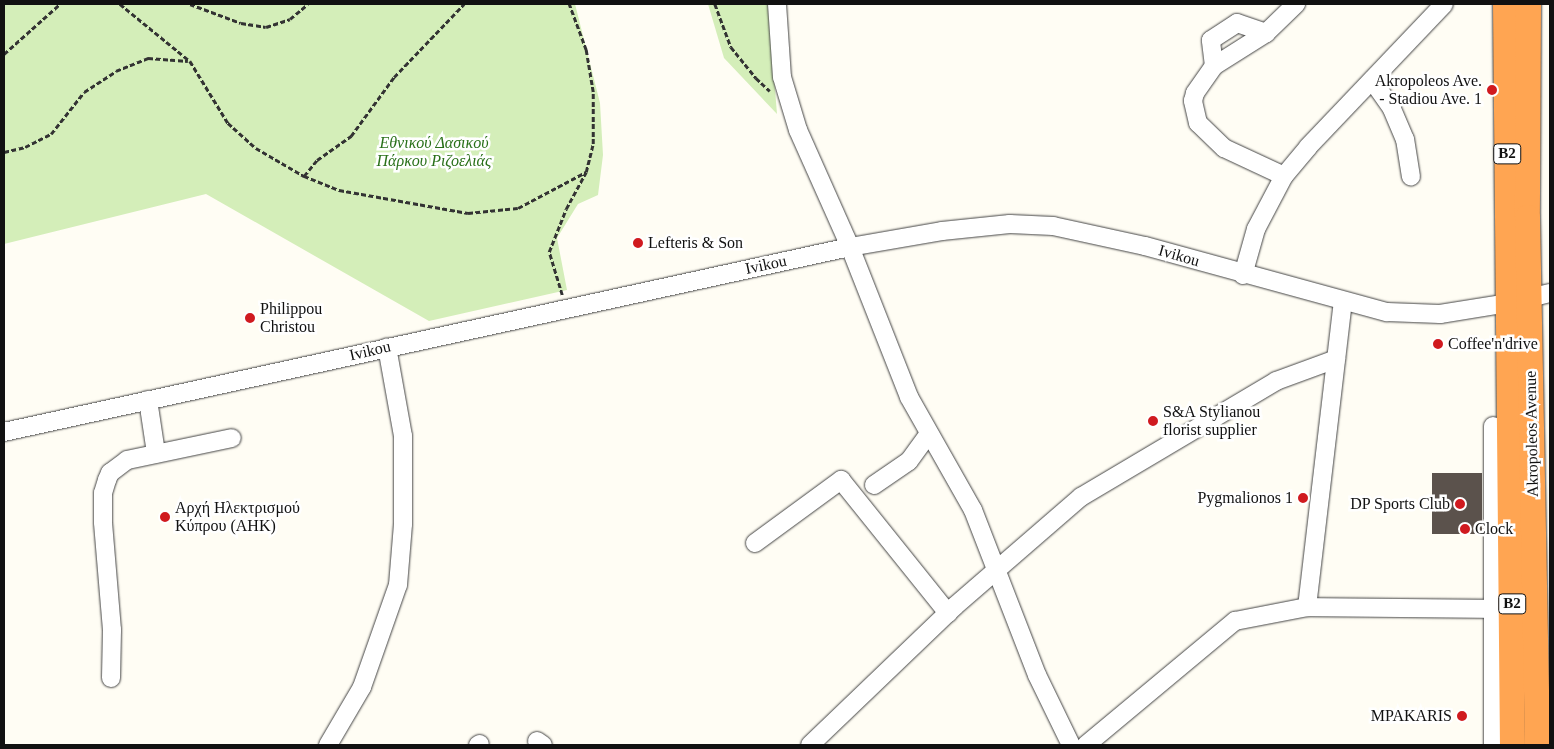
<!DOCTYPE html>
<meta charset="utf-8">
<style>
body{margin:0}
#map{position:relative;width:1554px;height:749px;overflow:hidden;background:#fffdf4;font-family:Georgia,serif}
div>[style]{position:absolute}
.green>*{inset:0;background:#d4eeb9}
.building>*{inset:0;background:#5b524c;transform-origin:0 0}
.path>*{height:2.5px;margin-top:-1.25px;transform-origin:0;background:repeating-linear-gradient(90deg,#333 0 5px,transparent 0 7.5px)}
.roads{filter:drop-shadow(0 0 1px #444) drop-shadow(0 0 1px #444)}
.minor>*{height:18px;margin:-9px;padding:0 9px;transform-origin:9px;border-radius:9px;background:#fff}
.highway>*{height:25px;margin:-12.5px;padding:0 12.5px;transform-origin:12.5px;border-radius:12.5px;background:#ffa552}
.dots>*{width:14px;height:14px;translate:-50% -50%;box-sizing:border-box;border:2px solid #fff;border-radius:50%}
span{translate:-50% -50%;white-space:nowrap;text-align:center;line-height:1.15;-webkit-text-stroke:5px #fff;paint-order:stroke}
.shield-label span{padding:1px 4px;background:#fff;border:1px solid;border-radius:4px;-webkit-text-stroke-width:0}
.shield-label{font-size:15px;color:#111;font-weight:700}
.poi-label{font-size:16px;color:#111}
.right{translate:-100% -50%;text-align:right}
.left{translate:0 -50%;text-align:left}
.park-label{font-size:16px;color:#297019;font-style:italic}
.street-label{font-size:16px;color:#111}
.frame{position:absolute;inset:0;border:5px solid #111;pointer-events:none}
</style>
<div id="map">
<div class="green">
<i style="clip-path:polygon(4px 4px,575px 4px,600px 103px,603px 155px,598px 195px,578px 204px,557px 238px,567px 290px,429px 321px,206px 194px,4px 244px)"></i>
<i style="clip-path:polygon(708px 4px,768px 4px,777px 114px,724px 58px)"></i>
</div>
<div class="building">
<i style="left:1482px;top:473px;width:61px;height:50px;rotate:90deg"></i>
</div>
<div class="path">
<i style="left:120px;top:4px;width:90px;rotate:39.2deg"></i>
<i style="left:190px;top:61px;width:73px;rotate:58.5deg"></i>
<i style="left:228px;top:123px;width:38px;rotate:42deg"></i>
<i style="left:256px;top:148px;width:56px;rotate:30.3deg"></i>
<i style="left:304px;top:176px;width:38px;rotate:22deg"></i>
<i style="left:339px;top:190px;width:131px;rotate:10.1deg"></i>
<i style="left:468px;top:213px;width:50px;rotate:-5.7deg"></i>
<i style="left:518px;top:208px;width:77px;rotate:-27.9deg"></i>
<i style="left:190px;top:4px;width:54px;rotate:20.4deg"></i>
<i style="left:241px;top:23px;width:25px;rotate:9deg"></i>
<i style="left:266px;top:27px;width:25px;rotate:-18deg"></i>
<i style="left:290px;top:19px;width:23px;rotate:-40deg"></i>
<i style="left:715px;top:4px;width:46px;rotate:69.6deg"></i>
<i style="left:731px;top:47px;width:40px;rotate:51deg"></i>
<i style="left:756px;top:78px;width:19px;rotate:43deg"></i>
<i style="left:4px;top:54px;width:75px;rotate:-41.8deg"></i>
<i style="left:4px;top:152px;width:22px;rotate:-13deg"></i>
<i style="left:25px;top:147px;width:29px;rotate:-27deg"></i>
<i style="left:51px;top:134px;width:53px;rotate:-51.8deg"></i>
<i style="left:84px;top:92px;width:38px;rotate:-33deg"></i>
<i style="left:116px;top:71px;width:35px;rotate:-22deg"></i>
<i style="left:148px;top:58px;width:40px;rotate:4.3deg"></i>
<i style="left:304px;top:176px;width:21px;rotate:-51deg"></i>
<i style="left:317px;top:160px;width:42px;rotate:-35.2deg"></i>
<i style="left:351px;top:136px;width:73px;rotate:-53.9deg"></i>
<i style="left:394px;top:77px;width:101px;rotate:-46.2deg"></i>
<i style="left:562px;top:295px;width:45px;rotate:-106.8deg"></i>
<i style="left:549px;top:252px;width:46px;rotate:-68.4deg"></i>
<i style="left:566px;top:209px;width:42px;rotate:-61.6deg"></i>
<i style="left:586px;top:172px;width:29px;rotate:-76deg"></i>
<i style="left:593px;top:144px;width:52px;rotate:-90deg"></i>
<i style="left:593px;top:92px;width:43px;rotate:-99.5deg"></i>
<i style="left:586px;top:50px;width:49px;rotate:-110.3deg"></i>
</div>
<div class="roads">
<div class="minor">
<i style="left:777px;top:4px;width:73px;rotate:86.1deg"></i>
<i style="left:782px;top:77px;width:55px;rotate:73.2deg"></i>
<i style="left:798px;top:130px;width:128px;rotate:66deg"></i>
<i style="left:850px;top:247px;width:161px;rotate:68.5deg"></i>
<i style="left:909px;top:397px;width:130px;rotate:60.5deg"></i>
<i style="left:973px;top:510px;width:177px;rotate:68.8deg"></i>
<i style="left:1037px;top:675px;width:78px;rotate:64.1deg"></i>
<i style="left:1214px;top:66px;width:26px;rotate:-97deg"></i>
<i style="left:1211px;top:40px;width:31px;rotate:-33deg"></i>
<i style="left:1237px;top:23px;width:31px;rotate:19deg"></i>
<i style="left:1372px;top:80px;width:35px;rotate:55deg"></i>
<i style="left:1392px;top:109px;width:33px;rotate:67deg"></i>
<i style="left:1405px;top:139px;width:38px;rotate:81deg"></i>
<i style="left:1284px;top:176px;width:66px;rotate:-155deg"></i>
<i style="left:1224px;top:148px;width:36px;rotate:-136deg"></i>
<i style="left:1198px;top:123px;width:23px;rotate:-103deg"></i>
<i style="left:1193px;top:101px;width:8px;rotate:-76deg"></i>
<i style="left:1195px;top:93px;width:33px;rotate:-55deg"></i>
<i style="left:1214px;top:66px;width:62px;rotate:-32.4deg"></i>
<i style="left:1266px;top:33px;width:42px;rotate:-44deg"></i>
<i style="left:1243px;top:275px;width:48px;rotate:-74.2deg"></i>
<i style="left:1256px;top:229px;width:60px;rotate:-62.2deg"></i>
<i style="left:1284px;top:176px;width:38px;rotate:-50deg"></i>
<i style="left:1308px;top:147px;width:197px;rotate:-46.4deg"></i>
<i style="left:148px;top:400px;width:54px;rotate:81.4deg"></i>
<i style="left:4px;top:432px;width:866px;rotate:-12.34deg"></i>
<i style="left:850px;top:247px;width:93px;rotate:-9.9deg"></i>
<i style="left:942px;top:231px;width:68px;rotate:-5.9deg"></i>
<i style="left:1010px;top:224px;width:43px;rotate:2.7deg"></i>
<i style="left:1053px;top:226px;width:94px;rotate:12.3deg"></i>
<i style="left:1145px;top:246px;width:251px;rotate:15.3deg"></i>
<i style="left:1387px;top:312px;width:53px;rotate:2.2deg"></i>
<i style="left:1440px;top:314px;width:70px;rotate:-9.1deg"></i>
<i style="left:1509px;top:303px;width:42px;rotate:-13.7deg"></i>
<i style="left:874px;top:485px;width:42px;rotate:-34.4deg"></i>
<i style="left:909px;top:461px;width:34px;rotate:-54deg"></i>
<i style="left:755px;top:543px;width:107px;rotate:-36.2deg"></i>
<i style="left:841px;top:480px;width:171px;rotate:51.2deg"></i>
<i style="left:1307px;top:607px;width:308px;rotate:-83.3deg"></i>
<i style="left:111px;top:678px;width:48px;rotate:-88.8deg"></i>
<i style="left:112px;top:630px;width:108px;rotate:-94.8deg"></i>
<i style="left:103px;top:522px;width:29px;rotate:-90deg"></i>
<i style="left:103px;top:493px;width:14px;rotate:-73deg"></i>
<i style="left:107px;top:480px;width:8px;rotate:-67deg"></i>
<i style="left:110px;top:473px;width:21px;rotate:-37deg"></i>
<i style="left:127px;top:460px;width:107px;rotate:-11.8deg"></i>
<i style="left:537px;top:741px;width:7px;rotate:34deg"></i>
<i style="left:328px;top:745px;width:67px;rotate:-59.6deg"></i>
<i style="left:362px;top:687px;width:108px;rotate:-70.6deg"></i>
<i style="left:398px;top:585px;width:61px;rotate:-85.3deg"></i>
<i style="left:403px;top:524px;width:88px;rotate:-90deg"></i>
<i style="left:403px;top:436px;width:90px;rotate:-100.2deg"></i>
<i style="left:478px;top:745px;width:2px;rotate:-27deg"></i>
<i style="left:810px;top:745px;width:201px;rotate:-43.8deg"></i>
<i style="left:955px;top:606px;width:167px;rotate:-40.9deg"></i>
<i style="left:1081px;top:497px;width:227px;rotate:-30.7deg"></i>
<i style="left:1276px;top:381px;width:64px;rotate:-20.1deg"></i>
<i style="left:1086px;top:745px;width:194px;rotate:-39.8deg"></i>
<i style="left:1235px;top:621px;width:73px;rotate:-11deg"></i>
<i style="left:1307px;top:607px;width:187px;rotate:0.6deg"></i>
<i style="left:1493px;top:745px;width:319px;rotate:-90deg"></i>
</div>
<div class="highway">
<i style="left:1505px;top:4px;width:741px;rotate:89.46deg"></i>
<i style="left:1528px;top:4px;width:213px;rotate:90.3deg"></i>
<i style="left:1527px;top:217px;width:528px;rotate:88.91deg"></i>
</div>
</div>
<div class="dots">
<i style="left:1492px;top:90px;background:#d01a1f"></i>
<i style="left:638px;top:243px;background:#d01a1f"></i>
<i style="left:250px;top:318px;background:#d01a1f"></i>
<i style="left:1438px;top:344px;background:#d01a1f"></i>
<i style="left:1153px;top:421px;background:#d01a1f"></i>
<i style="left:1303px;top:498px;background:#d01a1f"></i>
<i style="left:1460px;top:504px;background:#d01a1f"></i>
<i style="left:165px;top:517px;background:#d01a1f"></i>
<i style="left:1465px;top:529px;background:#d01a1f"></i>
<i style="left:1462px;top:716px;background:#d01a1f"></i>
</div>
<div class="shield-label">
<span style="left:1507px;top:154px">B2</span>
<span style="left:1512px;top:604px">B2</span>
</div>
<div class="poi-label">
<span class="right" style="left:1482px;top:90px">Akropoleos Ave.<br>- Stadiou Ave. 1</span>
<span class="left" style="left:648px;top:243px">Lefteris &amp; Son</span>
<span class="left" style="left:260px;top:318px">Philippou<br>Christou</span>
<span class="left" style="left:1448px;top:344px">Coffee'n'drive</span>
<span class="left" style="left:1163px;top:421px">S&amp;A Stylianou<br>florist supplier</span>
<span class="right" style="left:1293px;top:498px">Pygmalionos 1</span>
<span class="right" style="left:1450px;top:504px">DP Sports Club</span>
<span class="left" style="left:175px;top:517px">Αρχή Ηλεκτρισμού<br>Κύπρου (ΑΗΚ)</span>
<span class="left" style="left:1475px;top:529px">Clock</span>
<span class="right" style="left:1452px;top:716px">MPAKARIS</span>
</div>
<div class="park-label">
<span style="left:434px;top:152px">Εθνικού Δασικού<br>Πάρκου Ριζοελιάς</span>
</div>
<div class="street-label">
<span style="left:1179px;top:256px;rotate:16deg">Ivikou</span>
<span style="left:766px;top:265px;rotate:-12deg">Ivikou</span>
<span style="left:370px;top:351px;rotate:-13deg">Ivikou</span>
<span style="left:1532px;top:434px;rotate:-91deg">Akropoleos Avenue</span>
</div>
<div class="frame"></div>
</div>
